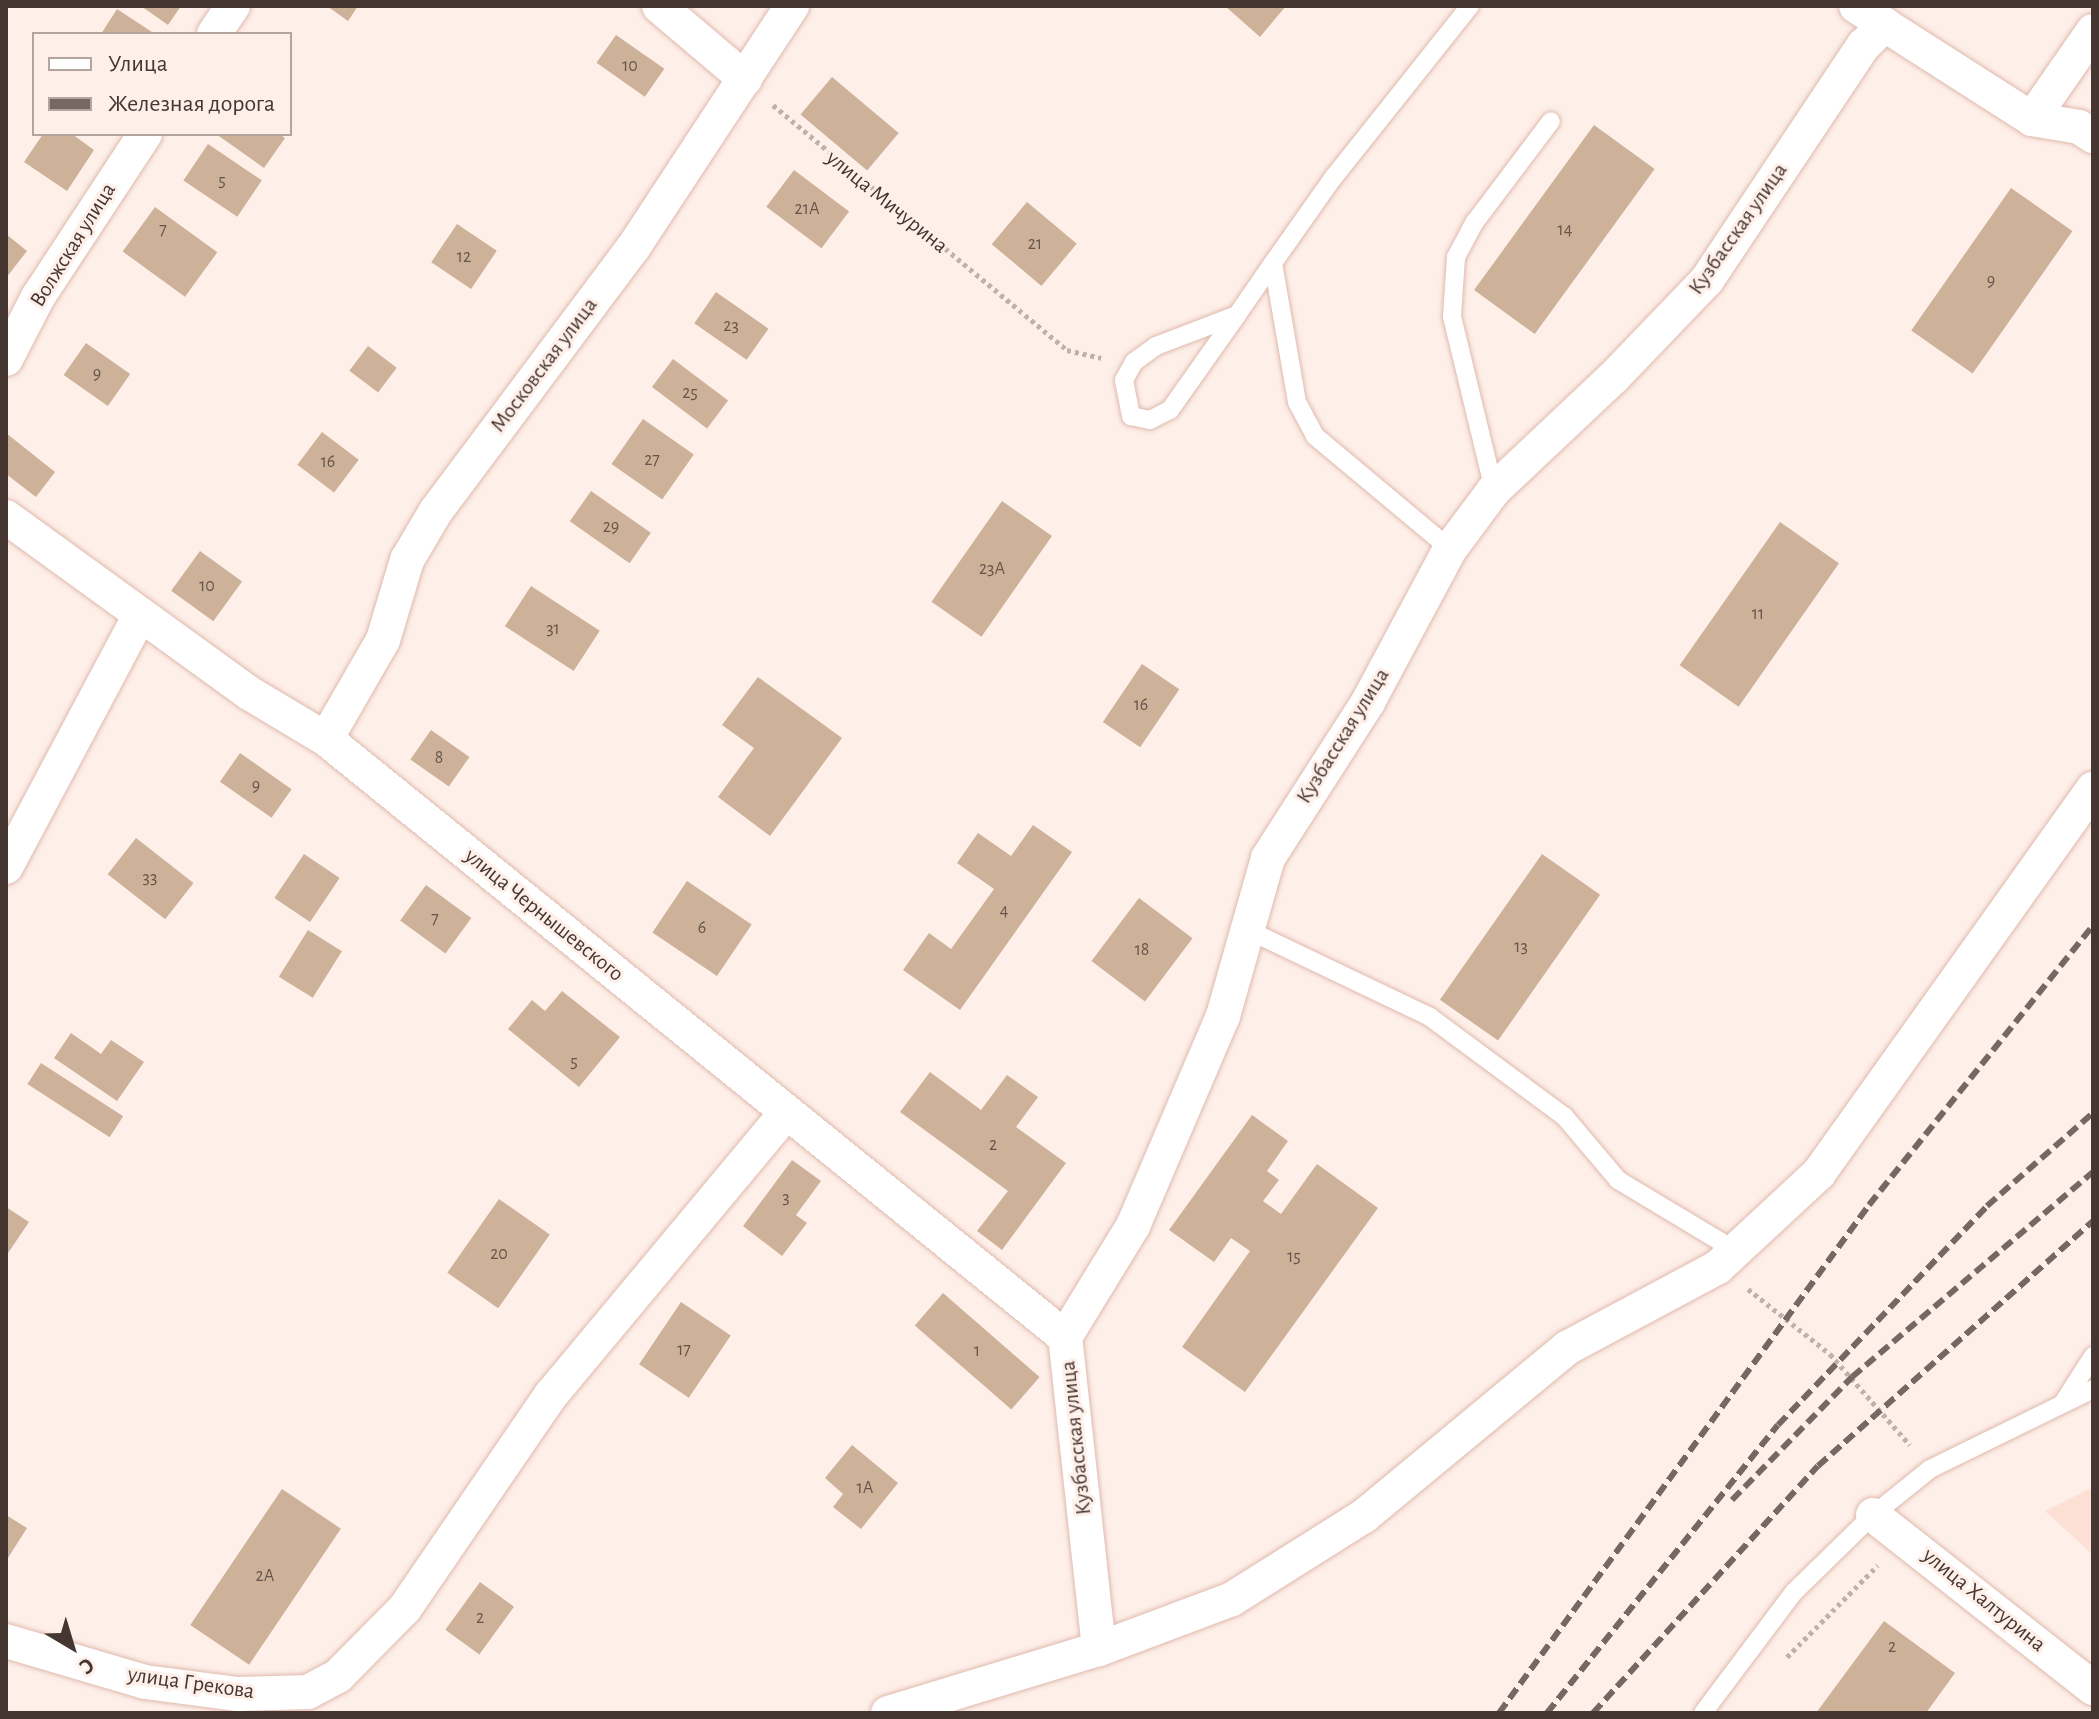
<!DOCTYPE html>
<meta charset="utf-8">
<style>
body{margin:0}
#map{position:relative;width:2099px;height:1719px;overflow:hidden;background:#feefe9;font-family:"Alegreya Sans",sans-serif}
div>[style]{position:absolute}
.built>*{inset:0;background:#fce0d6}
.building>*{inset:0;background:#cdb299;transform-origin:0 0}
.path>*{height:5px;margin-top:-2.5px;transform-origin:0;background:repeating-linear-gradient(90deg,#c0b1ab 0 4px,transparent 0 8px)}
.roads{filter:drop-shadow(0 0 2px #dfbaad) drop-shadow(0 0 2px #dfbaad)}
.lane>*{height:18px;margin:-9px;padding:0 9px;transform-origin:9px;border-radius:9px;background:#fff}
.street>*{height:34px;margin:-17px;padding:0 17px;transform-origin:17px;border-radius:17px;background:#fff}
.rail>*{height:6px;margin-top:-3px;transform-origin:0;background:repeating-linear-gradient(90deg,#766762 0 12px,transparent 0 18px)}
span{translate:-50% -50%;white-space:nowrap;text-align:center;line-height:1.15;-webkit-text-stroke:6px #feefe9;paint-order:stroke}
.number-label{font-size:18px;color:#67554b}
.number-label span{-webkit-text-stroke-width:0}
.street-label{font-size:22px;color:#453631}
.frame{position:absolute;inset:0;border:8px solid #453631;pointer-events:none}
.legend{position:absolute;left:32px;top:32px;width:260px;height:104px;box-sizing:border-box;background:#feefe9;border:2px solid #b4a59f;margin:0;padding:10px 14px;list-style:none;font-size:24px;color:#453631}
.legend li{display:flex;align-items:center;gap:16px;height:40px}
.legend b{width:40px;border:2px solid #b4a59f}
.north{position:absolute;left:32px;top:1607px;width:80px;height:80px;-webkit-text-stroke:6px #feefe9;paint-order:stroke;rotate:142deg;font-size:22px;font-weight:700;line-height:32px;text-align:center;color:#453631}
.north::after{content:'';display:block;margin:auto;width:28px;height:36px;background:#453631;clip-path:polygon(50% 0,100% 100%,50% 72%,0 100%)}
</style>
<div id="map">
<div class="built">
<i style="clip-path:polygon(2093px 1487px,2093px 1555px,2045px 1511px)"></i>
</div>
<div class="building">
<i style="clip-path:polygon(141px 6px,181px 6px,168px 25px)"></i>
<i style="clip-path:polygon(327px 6px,358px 6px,348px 21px)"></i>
<i style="clip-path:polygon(1225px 6px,1286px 6px,1260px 37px)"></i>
<i style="clip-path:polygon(117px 9px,155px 34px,101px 34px)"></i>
<i style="left:616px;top:35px;width:59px;height:34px;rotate:35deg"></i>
<i style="left:832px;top:77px;width:87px;height:49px;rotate:40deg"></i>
<i style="left:1594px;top:125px;width:75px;height:204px;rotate:36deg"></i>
<i style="clip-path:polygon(43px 134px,72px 134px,94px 150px,67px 191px,24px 162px)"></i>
<i style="clip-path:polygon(216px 134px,279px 134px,285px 138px,264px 168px)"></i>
<i style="left:208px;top:144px;width:65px;height:44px;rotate:34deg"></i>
<i style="left:794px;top:170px;width:69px;height:46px;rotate:37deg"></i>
<i style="left:2011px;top:188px;width:75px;height:174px;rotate:35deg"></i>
<i style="left:1027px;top:202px;width:65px;height:55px;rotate:40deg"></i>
<i style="left:155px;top:207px;width:77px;height:55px;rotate:36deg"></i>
<i style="left:457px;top:224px;width:48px;height:46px;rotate:34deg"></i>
<i style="clip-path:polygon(6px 234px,27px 251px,6px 278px)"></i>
<i style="left:716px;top:292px;width:64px;height:38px;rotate:35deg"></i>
<i style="left:86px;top:343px;width:54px;height:39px;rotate:35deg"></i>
<i style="left:368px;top:346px;width:36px;height:31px;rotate:37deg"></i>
<i style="left:673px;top:359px;width:69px;height:35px;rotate:37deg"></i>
<i style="left:643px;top:419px;width:62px;height:55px;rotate:35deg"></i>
<i style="left:322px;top:432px;width:46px;height:41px;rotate:37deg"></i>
<i style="clip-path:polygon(6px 433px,55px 472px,36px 497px,6px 474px)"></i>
<i style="left:591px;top:491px;width:73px;height:37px;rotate:35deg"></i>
<i style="left:1002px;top:501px;width:61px;height:123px;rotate:35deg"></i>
<i style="left:1780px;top:522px;width:72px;height:175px;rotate:35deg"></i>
<i style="left:200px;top:551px;width:52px;height:49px;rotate:36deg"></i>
<i style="left:531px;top:586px;width:82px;height:48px;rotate:33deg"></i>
<i style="left:1142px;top:664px;width:45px;height:70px;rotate:34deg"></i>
<i style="clip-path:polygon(758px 677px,842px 738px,770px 836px,718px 797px,754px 748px,722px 725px)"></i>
<i style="left:431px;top:730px;width:47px;height:36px;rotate:35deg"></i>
<i style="left:240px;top:753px;width:63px;height:35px;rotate:35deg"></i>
<i style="clip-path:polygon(1033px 825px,1072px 852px,960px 1010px,903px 970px,929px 933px,951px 949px,994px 889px,957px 863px,978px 833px,1011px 856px)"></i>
<i style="left:136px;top:838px;width:73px;height:46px;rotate:38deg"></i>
<i style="left:304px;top:854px;width:43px;height:53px;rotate:34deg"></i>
<i style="left:1542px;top:854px;width:71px;height:178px;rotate:35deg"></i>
<i style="left:687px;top:881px;width:78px;height:62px;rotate:34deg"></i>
<i style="left:426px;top:885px;width:56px;height:44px;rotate:36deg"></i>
<i style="left:1139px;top:898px;width:67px;height:79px;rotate:37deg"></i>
<i style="left:308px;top:930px;width:40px;height:55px;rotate:32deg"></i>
<i style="clip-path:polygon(562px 991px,620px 1037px,579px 1087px,508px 1029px,532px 1000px,545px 1011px)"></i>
<i style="clip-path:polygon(71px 1033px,101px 1054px,111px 1040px,144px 1062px,117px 1101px,54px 1058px)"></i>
<i style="left:41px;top:1063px;width:98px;height:25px;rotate:33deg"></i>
<i style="clip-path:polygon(930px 1072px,981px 1110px,1007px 1075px,1038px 1097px,1016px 1127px,1066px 1163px,1002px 1250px,977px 1231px,1008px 1191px,900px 1112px)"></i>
<i style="clip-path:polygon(1252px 1115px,1288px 1141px,1267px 1171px,1279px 1180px,1263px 1201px,1281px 1214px,1317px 1164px,1378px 1208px,1245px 1392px,1182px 1347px,1250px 1251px,1231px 1238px,1214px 1262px,1169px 1230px)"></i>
<i style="clip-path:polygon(792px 1160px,821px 1181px,796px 1215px,807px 1223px,782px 1256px,743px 1226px)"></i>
<i style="left:499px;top:1199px;width:62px;height:90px;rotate:35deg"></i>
<i style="clip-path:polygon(6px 1207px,29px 1222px,6px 1256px)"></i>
<i style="left:943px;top:1293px;width:128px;height:43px;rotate:41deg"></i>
<i style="left:681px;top:1302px;width:60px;height:75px;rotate:34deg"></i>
<i style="clip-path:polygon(852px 1445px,898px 1483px,861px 1529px,833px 1507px,843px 1494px,825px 1478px)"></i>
<i style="left:282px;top:1489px;width:71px;height:164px;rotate:34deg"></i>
<i style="clip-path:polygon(6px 1515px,27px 1528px,6px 1561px)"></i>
<i style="left:480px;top:1582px;width:42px;height:59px;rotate:36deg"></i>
<i style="clip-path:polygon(1884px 1621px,1955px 1673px,1926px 1713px,1816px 1713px)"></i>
</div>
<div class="path">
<i style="left:773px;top:105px;width:383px;rotate:39.8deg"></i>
<i style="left:1067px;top:350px;width:35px;rotate:13deg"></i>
<i style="left:1748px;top:1289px;width:105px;rotate:38.4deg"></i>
<i style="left:1830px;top:1354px;width:121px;rotate:48.7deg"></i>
<i style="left:1787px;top:1657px;width:129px;rotate:-45.3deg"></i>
</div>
<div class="roads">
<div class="lane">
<i style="left:1273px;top:263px;width:141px;rotate:80.2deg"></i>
<i style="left:1297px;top:402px;width:38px;rotate:62deg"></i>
<i style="left:1315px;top:436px;width:176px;rotate:39.9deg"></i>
<i style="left:1237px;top:315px;width:87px;rotate:159.1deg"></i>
<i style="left:1156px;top:346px;width:27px;rotate:144deg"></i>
<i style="left:1134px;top:362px;width:21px;rotate:119deg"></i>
<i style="left:1124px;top:380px;width:37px;rotate:79deg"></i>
<i style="left:1131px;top:416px;width:19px;rotate:12deg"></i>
<i style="left:1150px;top:420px;width:22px;rotate:-27deg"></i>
<i style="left:1170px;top:410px;width:116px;rotate:-54.8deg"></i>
<i style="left:1237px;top:315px;width:63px;rotate:-55.3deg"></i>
<i style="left:1273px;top:263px;width:104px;rotate:-54.8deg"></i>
<i style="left:1333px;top:178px;width:220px;rotate:-51.5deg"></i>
<i style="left:1494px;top:490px;width:179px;rotate:-103.6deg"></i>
<i style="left:1452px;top:316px;width:59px;rotate:-86.1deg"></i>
<i style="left:1456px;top:257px;width:40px;rotate:-62deg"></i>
<i style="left:1475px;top:222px;width:126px;rotate:-53deg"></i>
<i style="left:1248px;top:930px;width:202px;rotate:25.5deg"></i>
<i style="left:1430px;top:1017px;width:167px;rotate:36.5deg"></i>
<i style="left:1564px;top:1116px;width:84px;rotate:49.8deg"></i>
<i style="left:1618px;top:1180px;width:138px;rotate:31deg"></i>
<i style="left:2063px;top:1403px;width:56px;rotate:-57.4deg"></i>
<i style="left:1703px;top:1713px;width:151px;rotate:-53.1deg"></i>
<i style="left:1794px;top:1592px;width:110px;rotate:-44.3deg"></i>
<i style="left:1873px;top:1515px;width:73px;rotate:-38.9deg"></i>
<i style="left:1930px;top:1469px;width:182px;rotate:-26.1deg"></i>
</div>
<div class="street">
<i style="left:659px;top:6px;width:113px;rotate:40.3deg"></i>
<i style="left:1856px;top:6px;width:35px;rotate:33deg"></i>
<i style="left:214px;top:34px;width:34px;rotate:-56deg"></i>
<i style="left:2032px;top:119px;width:107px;rotate:-55.3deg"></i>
<i style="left:6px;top:359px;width:70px;rotate:-62.7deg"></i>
<i style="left:38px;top:297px;width:195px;rotate:-56.7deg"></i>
<i style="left:6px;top:517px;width:300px;rotate:35.9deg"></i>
<i style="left:249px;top:693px;width:90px;rotate:30.9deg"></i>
<i style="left:326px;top:739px;width:951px;rotate:38.98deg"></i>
<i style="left:326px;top:739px;width:114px;rotate:-60.1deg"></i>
<i style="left:383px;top:640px;width:84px;rotate:-73.3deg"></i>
<i style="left:407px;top:560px;width:57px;rotate:-59.4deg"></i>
<i style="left:436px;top:511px;width:329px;rotate:-53.2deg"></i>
<i style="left:633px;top:248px;width:290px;rotate:-56.7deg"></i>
<i style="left:6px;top:867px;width:285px;rotate:-62deg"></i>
<i style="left:1873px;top:1515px;width:280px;rotate:38.2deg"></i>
<i style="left:6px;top:1641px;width:145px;rotate:16.4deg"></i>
<i style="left:145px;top:1682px;width:94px;rotate:7.4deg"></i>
<i style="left:238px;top:1694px;width:70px;rotate:-1.6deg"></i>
<i style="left:308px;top:1692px;width:34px;rotate:-28deg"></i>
<i style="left:338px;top:1676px;width:95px;rotate:-45.4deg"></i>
<i style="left:405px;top:1608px;width:258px;rotate:-55.6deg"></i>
<i style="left:551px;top:1395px;width:368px;rotate:-50.2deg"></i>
<i style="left:1099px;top:1649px;width:314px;rotate:-96.2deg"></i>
<i style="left:1065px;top:1337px;width:130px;rotate:-58.5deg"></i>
<i style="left:1133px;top:1226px;width:228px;rotate:-66.8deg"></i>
<i style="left:1223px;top:1016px;width:164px;rotate:-74.1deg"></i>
<i style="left:1268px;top:858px;width:185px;rotate:-57.3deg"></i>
<i style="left:1368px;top:702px;width:174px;rotate:-61.8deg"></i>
<i style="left:1450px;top:549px;width:74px;rotate:-53.3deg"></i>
<i style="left:1494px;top:490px;width:165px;rotate:-43.3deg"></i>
<i style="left:1614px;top:377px;width:134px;rotate:-46.2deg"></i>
<i style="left:1707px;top:280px;width:283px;rotate:-56.3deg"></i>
<i style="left:1864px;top:45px;width:29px;rotate:-44deg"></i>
<i style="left:1885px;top:25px;width:174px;rotate:32.6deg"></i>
<i style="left:2032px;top:119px;width:48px;rotate:9.7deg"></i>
<i style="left:2079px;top:127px;width:17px;rotate:33deg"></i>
<i style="left:888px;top:1713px;width:220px;rotate:-16.9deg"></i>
<i style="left:1099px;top:1649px;width:142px;rotate:-20.6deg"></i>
<i style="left:1232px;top:1599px;width:156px;rotate:-32.2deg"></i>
<i style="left:1364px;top:1516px;width:264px;rotate:-39.6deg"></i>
<i style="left:1567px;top:1348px;width:171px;rotate:-28.2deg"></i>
<i style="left:1718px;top:1267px;width:138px;rotate:-42.9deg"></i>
<i style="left:1819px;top:1173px;width:472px;rotate:-54.5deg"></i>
</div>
</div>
<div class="rail">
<i style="left:1732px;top:1500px;width:172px;rotate:-45.7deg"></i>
<i style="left:1852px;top:1377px;width:316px;rotate:-40.4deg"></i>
<i style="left:1499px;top:1713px;width:628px;rotate:-53.93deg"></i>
<i style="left:1869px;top:1205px;width:359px;rotate:-51.3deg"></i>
<i style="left:1547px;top:1713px;width:369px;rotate:-51.3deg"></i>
<i style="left:1778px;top:1425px;width:303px;rotate:-46.3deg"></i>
<i style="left:1987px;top:1206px;width:141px;rotate:-41.3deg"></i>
<i style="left:1593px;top:1713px;width:334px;rotate:-47.7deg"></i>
<i style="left:1818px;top:1466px;width:368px;rotate:-41.7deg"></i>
</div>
<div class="number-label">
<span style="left:630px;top:66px">10</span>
<span style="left:222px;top:181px">5</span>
<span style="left:807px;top:209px">21А</span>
<span style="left:163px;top:230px">7</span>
<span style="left:1565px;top:230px">14</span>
<span style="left:1035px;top:244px">21</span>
<span style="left:464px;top:257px">12</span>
<span style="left:1991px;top:281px">9</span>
<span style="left:731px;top:326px">23</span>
<span style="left:97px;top:374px">9</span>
<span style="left:690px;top:393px">25</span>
<span style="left:652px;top:460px">27</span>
<span style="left:328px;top:462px">16</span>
<span style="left:611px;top:527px">29</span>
<span style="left:992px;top:569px">23А</span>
<span style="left:207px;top:586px">10</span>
<span style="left:1758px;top:614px">11</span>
<span style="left:553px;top:629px">31</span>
<span style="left:1141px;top:705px">16</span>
<span style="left:439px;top:758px">8</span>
<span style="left:256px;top:786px">9</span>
<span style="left:150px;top:878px">33</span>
<span style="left:1004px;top:911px">4</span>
<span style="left:435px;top:919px">7</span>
<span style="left:702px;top:928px">6</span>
<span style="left:1521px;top:947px">13</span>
<span style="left:1142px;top:950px">18</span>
<span style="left:574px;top:1062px">5</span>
<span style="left:993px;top:1145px">2</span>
<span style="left:786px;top:1198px">3</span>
<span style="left:499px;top:1254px">20</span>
<span style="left:1294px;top:1257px">15</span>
<span style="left:684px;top:1350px">17</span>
<span style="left:977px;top:1351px">1</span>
<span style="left:865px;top:1488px">1А</span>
<span style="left:265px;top:1576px">2А</span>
<span style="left:480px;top:1618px">2</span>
<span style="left:1892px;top:1647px">2</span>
</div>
<div class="street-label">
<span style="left:887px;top:202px;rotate:39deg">улица Мичурина</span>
<span style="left:1738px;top:229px;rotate:-55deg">Кузбасская улица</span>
<span style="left:73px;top:245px;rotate:-58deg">Волжская улица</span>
<span style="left:544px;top:365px;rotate:-53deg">Московская улица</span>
<span style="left:1343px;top:736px;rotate:-58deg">Кузбасская улица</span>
<span style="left:544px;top:915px;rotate:39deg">улица Чернышевского</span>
<span style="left:1076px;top:1438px;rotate:-96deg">Кузбасская улица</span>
<span style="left:1984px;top:1600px;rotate:39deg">улица Халтурина</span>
<span style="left:191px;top:1683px;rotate:8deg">улица Грекова</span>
</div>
<div class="frame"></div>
<ul class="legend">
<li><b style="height:10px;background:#fff"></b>Улица</li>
<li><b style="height:10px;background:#766762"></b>Железная дорога</li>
</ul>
<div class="north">С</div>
</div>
